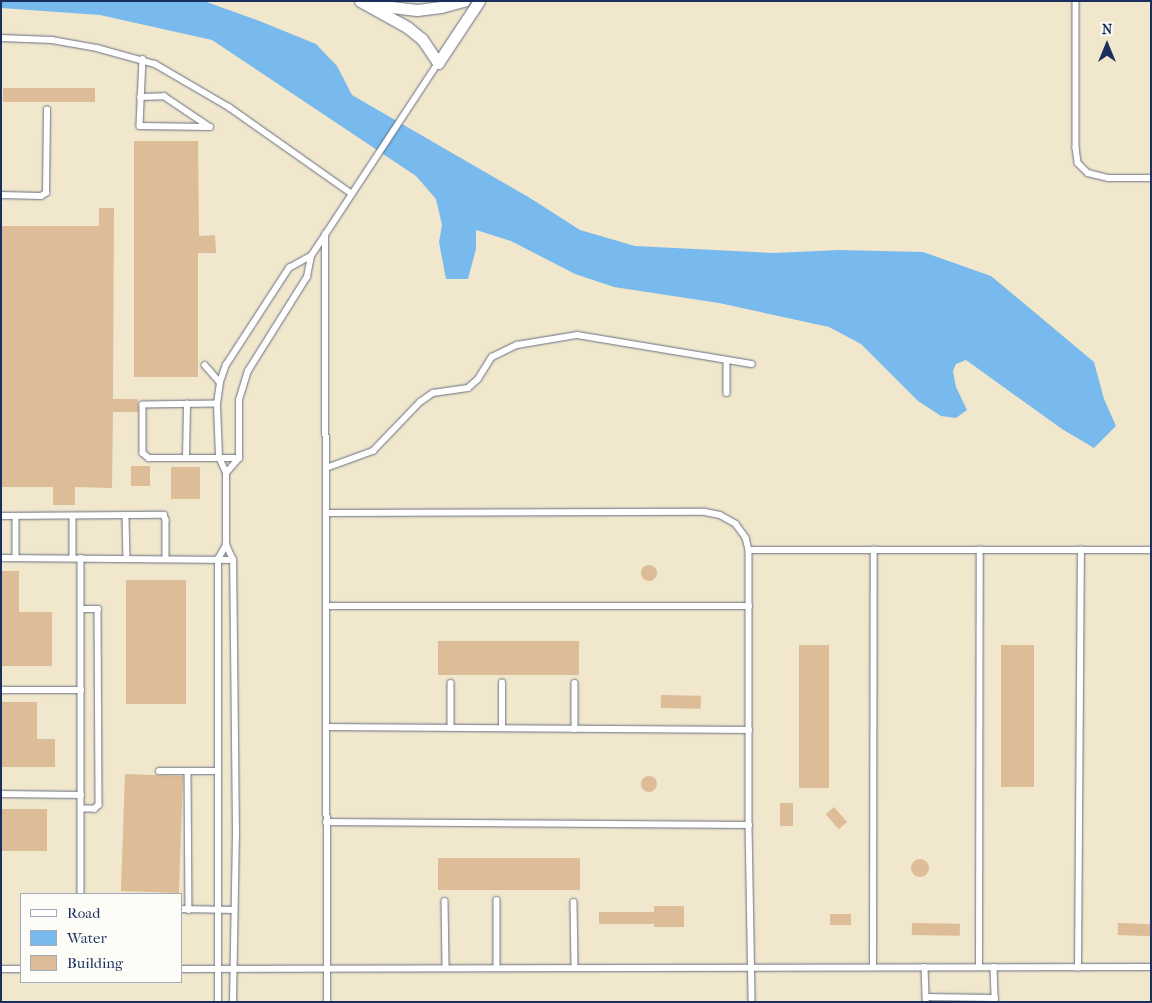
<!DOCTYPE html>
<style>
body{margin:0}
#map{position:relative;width:1152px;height:1003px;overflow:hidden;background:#f1e7cc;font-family:"IM FELL French Canon",serif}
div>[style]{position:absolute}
.water>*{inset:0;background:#78baed}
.building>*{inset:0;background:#dcbd97;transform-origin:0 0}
.round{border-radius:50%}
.roads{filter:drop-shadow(0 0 1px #666f84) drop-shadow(0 0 1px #666f84)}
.lane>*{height:5.5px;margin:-2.75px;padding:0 2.75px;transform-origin:2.75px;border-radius:2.75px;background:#fff}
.street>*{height:11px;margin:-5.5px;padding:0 5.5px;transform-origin:5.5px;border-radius:5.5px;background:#fff}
span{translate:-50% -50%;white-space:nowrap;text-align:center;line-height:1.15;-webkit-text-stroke:4px #fdfcf7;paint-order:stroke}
.frame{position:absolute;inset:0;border:2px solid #1b2f5e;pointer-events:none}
.legend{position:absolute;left:20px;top:893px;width:162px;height:90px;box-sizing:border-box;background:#fdfcf7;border:1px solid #a3aaba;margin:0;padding:6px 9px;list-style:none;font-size:15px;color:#1b2f5e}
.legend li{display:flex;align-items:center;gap:10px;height:25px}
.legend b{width:25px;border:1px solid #a3aaba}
.north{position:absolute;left:1082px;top:20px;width:50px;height:50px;-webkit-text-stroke:4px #fdfcf7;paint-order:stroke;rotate:0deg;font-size:14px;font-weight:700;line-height:20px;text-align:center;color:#1b2f5e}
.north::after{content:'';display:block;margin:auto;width:18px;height:22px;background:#1b2f5e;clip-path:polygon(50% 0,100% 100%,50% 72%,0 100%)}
</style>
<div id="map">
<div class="water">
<i style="clip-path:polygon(1px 1px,204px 1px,257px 20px,316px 44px,337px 66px,352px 95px,530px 198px,580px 230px,635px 246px,774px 253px,839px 250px,923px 252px,991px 276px,1094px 362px,1104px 399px,1116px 426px,1094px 448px,1062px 429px,966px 360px,956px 364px,953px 371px,956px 387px,967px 410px,956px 418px,941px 416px,918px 401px,861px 344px,829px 327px,719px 303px,614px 287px,575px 274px,511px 241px,476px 230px,476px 249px,468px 279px,446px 279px,439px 242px,442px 225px,436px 199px,416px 176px,212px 40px,100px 15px,1px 8px)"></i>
</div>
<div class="building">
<i style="left:3px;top:88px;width:92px;height:14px"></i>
<i style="clip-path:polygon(134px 141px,198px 141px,199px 236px,215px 235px,216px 253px,198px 253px,198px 377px,134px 377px)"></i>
<i style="clip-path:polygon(99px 208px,114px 208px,113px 399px,138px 399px,138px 412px,113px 412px,112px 488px,75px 487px,75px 505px,53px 505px,53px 487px,1px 487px,1px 226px,99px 226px)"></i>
<i style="left:131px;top:466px;width:19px;height:20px"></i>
<i style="left:171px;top:467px;width:29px;height:32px"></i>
<i class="round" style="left:641px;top:565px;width:16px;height:16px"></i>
<i style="clip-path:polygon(1px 571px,19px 571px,19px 612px,52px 612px,52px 666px,1px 666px)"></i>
<i style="left:126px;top:580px;width:60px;height:124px"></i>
<i style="left:438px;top:641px;width:141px;height:34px"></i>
<i style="left:799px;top:645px;width:30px;height:143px"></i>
<i style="left:1001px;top:645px;width:33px;height:142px"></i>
<i style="left:661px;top:695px;width:40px;height:13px;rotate:1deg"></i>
<i style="clip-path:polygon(1px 702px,37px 702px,37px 739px,55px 739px,55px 767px,1px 767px)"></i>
<i style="left:125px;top:774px;width:58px;height:117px;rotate:2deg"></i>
<i class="round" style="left:641px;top:776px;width:16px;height:16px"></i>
<i style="left:780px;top:803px;width:13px;height:23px"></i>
<i style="left:834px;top:807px;width:20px;height:11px;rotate:49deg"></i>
<i style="left:1px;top:809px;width:46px;height:42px"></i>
<i style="left:580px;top:858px;width:32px;height:142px;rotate:90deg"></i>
<i class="round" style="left:911px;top:859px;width:18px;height:18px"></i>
<i style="clip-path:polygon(654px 906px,684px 906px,684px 927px,654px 927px,654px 924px,599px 924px,599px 912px,654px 912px)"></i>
<i style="left:830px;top:914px;width:21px;height:11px"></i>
<i style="left:912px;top:923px;width:48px;height:12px;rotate:1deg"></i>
<i style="left:1118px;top:923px;width:33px;height:12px;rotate:2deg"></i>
</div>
<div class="roads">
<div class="lane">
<i style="left:1076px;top:1px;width:147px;rotate:90deg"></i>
<i style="left:1076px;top:148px;width:15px;rotate:82deg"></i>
<i style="left:1078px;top:163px;width:14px;rotate:45deg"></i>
<i style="left:1088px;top:173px;width:21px;rotate:14deg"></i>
<i style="left:1108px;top:178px;width:43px"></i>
<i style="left:1px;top:38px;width:51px;rotate:2.2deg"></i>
<i style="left:52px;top:40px;width:46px;rotate:10.1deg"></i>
<i style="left:97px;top:48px;width:60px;rotate:15.4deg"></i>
<i style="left:155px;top:64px;width:86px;rotate:30.2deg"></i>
<i style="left:229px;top:107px;width:149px;rotate:35.2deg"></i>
<i style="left:143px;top:59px;width:67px;rotate:92.6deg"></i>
<i style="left:140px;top:126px;width:70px;rotate:0.8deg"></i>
<i style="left:140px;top:97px;width:24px;rotate:-2deg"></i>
<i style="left:164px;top:96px;width:55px;rotate:34deg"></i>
<i style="left:1px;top:195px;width:40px;rotate:1.4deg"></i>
<i style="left:41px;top:196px;width:6px;rotate:-31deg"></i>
<i style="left:46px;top:193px;width:83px;rotate:-89.3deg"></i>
<i style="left:727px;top:360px;width:33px;rotate:90deg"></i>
<i style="left:205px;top:365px;width:23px;rotate:49deg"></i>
<i style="left:217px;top:404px;width:74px;rotate:179.2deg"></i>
<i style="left:143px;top:405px;width:48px;rotate:90deg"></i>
<i style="left:143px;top:453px;width:8px;rotate:40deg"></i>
<i style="left:149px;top:458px;width:90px"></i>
<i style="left:186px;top:457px;width:53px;rotate:-88.9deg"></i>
<i style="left:326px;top:468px;width:50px;rotate:-19.9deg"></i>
<i style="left:373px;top:451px;width:68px;rotate:-46.2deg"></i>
<i style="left:420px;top:402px;width:16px;rotate:-35deg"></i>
<i style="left:433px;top:393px;width:35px;rotate:-8deg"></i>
<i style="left:468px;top:388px;width:13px;rotate:-42deg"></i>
<i style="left:478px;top:379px;width:26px;rotate:-58deg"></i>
<i style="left:492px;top:357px;width:28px;rotate:-26deg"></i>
<i style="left:517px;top:345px;width:61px;rotate:-9.5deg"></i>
<i style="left:577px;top:335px;width:177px;rotate:9.4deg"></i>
<i style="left:226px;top:473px;width:20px;rotate:-49deg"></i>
<i style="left:239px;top:458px;width:58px;rotate:-90deg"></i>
<i style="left:239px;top:400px;width:30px;rotate:-73deg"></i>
<i style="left:248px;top:371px;width:111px;rotate:-57.9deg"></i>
<i style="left:307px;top:277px;width:21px;rotate:-79deg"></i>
<i style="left:311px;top:256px;width:25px;rotate:-56deg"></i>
<i style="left:327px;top:513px;width:378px;rotate:-0.2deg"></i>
<i style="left:705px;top:512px;width:15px;rotate:11deg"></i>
<i style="left:720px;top:515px;width:18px;rotate:29deg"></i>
<i style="left:736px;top:524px;width:17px;rotate:54deg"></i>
<i style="left:746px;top:538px;width:12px;rotate:76deg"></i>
<i style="left:749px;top:550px;width:275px;rotate:90deg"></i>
<i style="left:749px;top:825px;width:177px;rotate:89deg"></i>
<i style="left:1px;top:516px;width:163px;rotate:-0.4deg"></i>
<i style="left:164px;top:515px;width:5px;rotate:68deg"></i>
<i style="left:166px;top:520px;width:39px;rotate:90deg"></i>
<i style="left:73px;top:516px;width:42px;rotate:90deg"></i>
<i style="left:126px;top:516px;width:43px;rotate:88.7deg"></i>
<i style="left:16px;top:517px;width:41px;rotate:90deg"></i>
<i style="left:749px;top:550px;width:402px"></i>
<i style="left:1px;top:558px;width:232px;rotate:0.5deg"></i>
<i style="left:81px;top:558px;width:336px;rotate:90deg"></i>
<i style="left:327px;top:606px;width:422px"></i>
<i style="left:81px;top:609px;width:17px"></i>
<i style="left:98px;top:609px;width:196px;rotate:89.7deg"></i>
<i style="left:99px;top:805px;width:6px;rotate:135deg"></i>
<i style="left:95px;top:809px;width:13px;rotate:180deg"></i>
<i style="left:451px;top:683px;width:45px;rotate:90deg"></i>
<i style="left:575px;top:683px;width:46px;rotate:90deg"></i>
<i style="left:1px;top:690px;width:80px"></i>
<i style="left:327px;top:727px;width:422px;rotate:0.4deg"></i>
<i style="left:502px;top:728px;width:45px;rotate:-90deg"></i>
<i style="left:159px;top:771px;width:59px"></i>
<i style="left:188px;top:771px;width:139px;rotate:89.6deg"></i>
<i style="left:1px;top:794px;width:80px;rotate:0.7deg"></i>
<i style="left:326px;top:822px;width:423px;rotate:0.4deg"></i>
<i style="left:497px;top:900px;width:68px;rotate:90deg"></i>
<i style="left:445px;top:901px;width:67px;rotate:89.1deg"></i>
<i style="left:574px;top:902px;width:66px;rotate:89.1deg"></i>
<i style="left:181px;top:909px;width:53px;rotate:1.1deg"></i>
<i style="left:979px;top:966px;width:416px;rotate:-89.9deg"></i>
<i style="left:873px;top:967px;width:417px;rotate:-89.9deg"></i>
<i style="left:925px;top:967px;width:35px;rotate:88deg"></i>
<i style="left:994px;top:967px;width:33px;rotate:88deg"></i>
<i style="left:1078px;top:968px;width:418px;rotate:-89.6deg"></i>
<i style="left:1px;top:969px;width:20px"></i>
<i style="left:181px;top:969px;width:970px;rotate:-0.12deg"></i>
<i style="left:926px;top:997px;width:69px;rotate:0.8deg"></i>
<i style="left:218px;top:1002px;width:443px;rotate:-90deg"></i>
<i style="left:218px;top:559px;width:16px;rotate:-60deg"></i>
<i style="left:233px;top:1002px;width:166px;rotate:-89deg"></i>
<i style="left:236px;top:836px;width:276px;rotate:-90.6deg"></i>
<i style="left:233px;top:560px;width:17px;rotate:-115deg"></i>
<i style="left:226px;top:545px;width:72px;rotate:-90deg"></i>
<i style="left:226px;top:473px;width:17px;rotate:-114deg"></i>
<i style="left:219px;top:457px;width:53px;rotate:-92.2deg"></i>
<i style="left:217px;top:404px;width:22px;rotate:-82deg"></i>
<i style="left:220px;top:382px;width:18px;rotate:-71deg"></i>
<i style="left:226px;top:365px;width:116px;rotate:-57deg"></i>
<i style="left:289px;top:268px;width:25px;rotate:-29deg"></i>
<i style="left:327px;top:1002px;width:767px;rotate:-90.15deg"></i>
<i style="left:325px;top:235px;width:206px;rotate:-56.7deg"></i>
</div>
<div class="street">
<i style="left:360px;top:1px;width:54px;rotate:29deg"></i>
<i style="left:407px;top:27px;width:19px;rotate:39deg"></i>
<i style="left:422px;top:39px;width:29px;rotate:56deg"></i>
<i style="left:438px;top:63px;width:74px;rotate:-56.5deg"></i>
<i style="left:374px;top:5px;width:43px;rotate:6.6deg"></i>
<i style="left:417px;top:10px;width:24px;rotate:-7deg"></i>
<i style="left:441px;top:7px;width:24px;rotate:-15deg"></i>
</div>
</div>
<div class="frame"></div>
<ul class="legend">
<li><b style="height:6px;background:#fff"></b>Road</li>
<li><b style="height:14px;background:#78baed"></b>Water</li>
<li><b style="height:14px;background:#dcbd97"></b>Building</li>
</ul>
<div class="north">N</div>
</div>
